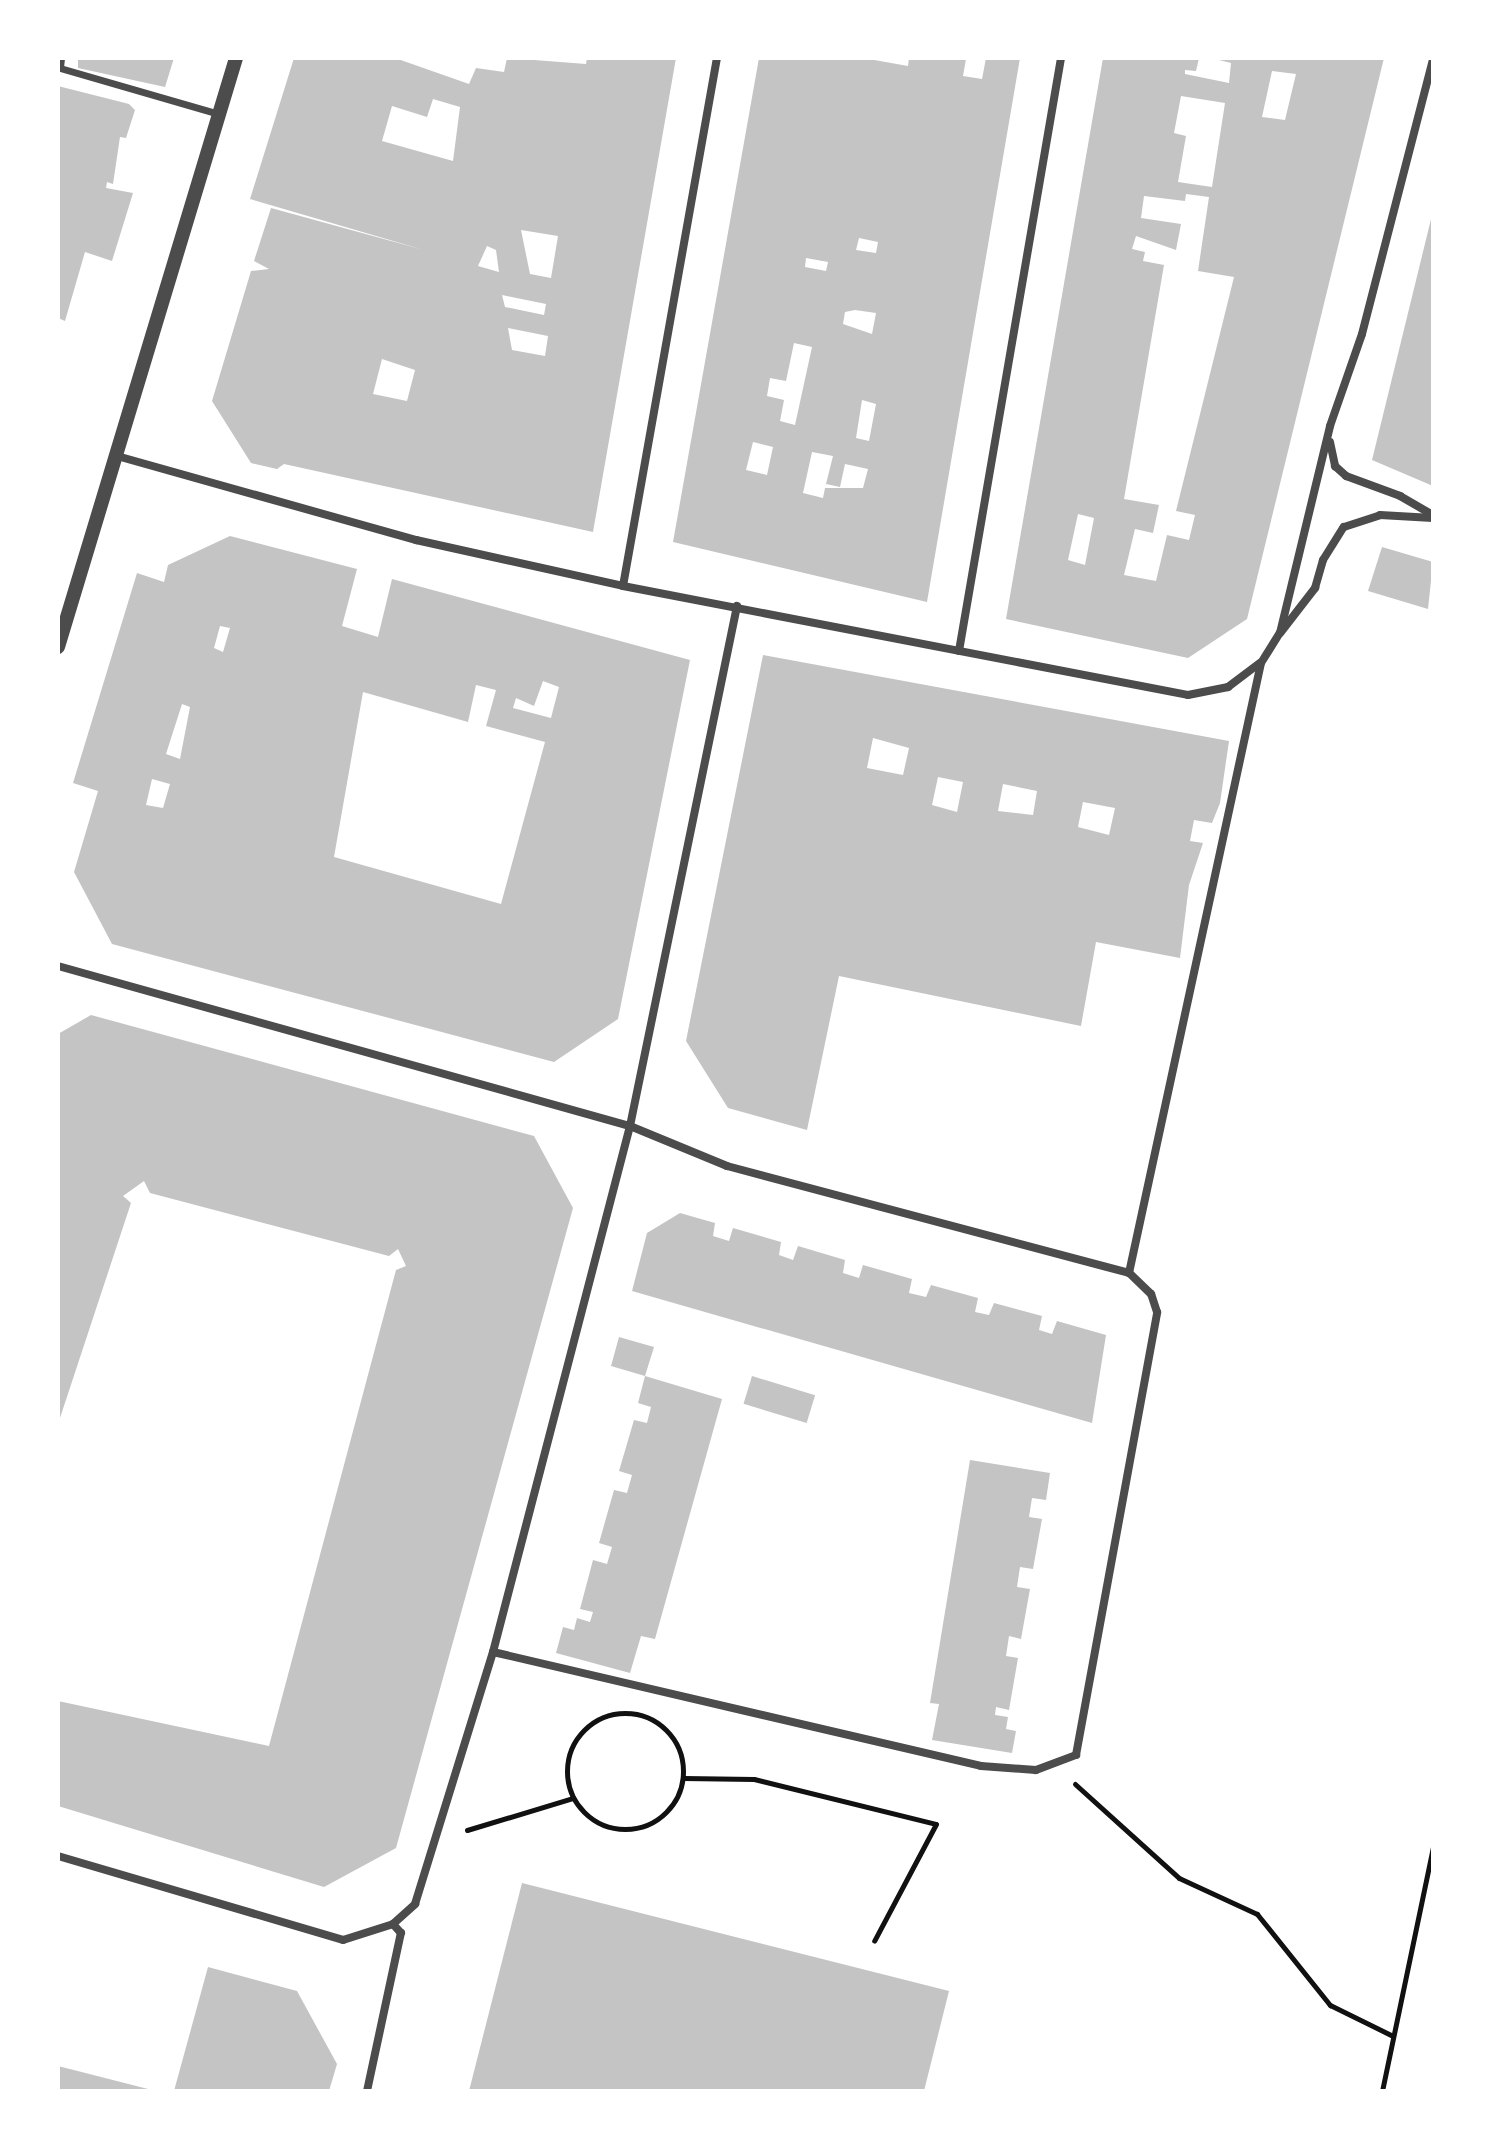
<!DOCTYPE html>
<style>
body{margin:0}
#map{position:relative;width:1491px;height:2149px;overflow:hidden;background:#fff;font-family:Signika,sans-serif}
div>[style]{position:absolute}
.building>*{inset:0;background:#c4c4c4;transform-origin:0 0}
.path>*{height:5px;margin:-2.5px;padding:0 2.5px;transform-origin:2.5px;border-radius:2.5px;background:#111}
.path>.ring{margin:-2.5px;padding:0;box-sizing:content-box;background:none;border:5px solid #111;border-radius:50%}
.pedestrian>*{height:7px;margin:-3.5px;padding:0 3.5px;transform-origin:3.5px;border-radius:3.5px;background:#4c4c4c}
.minor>*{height:8px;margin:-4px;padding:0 4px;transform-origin:4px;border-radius:4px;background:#4c4c4c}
.tertiary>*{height:14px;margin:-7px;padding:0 7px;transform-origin:7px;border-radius:7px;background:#4c4c4c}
span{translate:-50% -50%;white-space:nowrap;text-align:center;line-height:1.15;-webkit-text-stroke:7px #fff;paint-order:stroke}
.frame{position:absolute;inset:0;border:60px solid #fff;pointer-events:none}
</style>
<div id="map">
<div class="building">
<i style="clip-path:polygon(78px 58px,174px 58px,165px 87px,78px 68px)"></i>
<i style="clip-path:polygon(evenodd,294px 58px,395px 58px,469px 84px,476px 68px,504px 72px,507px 58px,586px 64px,587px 58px,676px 58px,593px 532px,284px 464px,277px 469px,251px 463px,212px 401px,251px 271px,269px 269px,254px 261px,271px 208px,424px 250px,250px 199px,294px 58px,433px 99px,460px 107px,453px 161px,382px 141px,392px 106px,427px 117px,433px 99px,294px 58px,521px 230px,558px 236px,551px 278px,530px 274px,521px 230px,294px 58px,487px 246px,496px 250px,499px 272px,478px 266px,487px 246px,294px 58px,502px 295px,546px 304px,544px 315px,505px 307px,502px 295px,294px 58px,508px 328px,548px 336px,545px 356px,512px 350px,508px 328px,294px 58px,382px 359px,415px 370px,407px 401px,373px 394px,382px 359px)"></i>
<i style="clip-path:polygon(evenodd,759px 58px,863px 58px,908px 66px,909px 58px,957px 58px,966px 59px,963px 76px,982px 79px,986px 58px,1020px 58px,927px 602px,673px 542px,759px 58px,859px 238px,878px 242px,876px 253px,856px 250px,859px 238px,759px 58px,806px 258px,828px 262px,826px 271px,805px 267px,806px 258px,759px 58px,855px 310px,876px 313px,872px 334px,843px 324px,845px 312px,855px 310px,759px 58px,794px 343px,812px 347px,795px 425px,780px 421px,784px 400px,767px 396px,770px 378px,786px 381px,794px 343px,759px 58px,862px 400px,876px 404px,869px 441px,856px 438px,862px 400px,759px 58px,753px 442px,773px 447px,767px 475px,746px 470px,753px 442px,759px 58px,812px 452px,833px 456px,826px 484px,840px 487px,845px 464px,868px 469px,863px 488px,825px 488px,823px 498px,803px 493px,812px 452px)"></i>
<i style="clip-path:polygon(evenodd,1103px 58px,1199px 58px,1196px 71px,1185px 70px,1185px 74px,1229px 83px,1231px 63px,1211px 58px,1384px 58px,1247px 619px,1188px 658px,1006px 619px,1103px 58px,1272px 71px,1296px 74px,1285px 120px,1262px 117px,1272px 71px,1103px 58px,1181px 96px,1225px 103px,1212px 187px,1178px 182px,1186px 136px,1174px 133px,1181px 96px,1103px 58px,1186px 194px,1209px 197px,1198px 271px,1234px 277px,1176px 511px,1195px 515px,1189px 540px,1167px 535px,1156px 581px,1124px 575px,1135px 529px,1153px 533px,1159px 505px,1124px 499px,1164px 265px,1143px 261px,1145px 252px,1132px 249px,1136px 236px,1176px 250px,1181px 224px,1141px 218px,1144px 196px,1185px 201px,1186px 194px,1103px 58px,1078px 514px,1094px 518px,1085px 565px,1068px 560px,1078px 514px)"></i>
<i style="clip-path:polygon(58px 86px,129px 104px,135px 110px,126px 138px,120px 137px,113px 184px,107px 182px,106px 188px,133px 193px,112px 261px,85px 252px,65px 321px,58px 318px)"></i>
<i style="clip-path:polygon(1433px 211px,1433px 486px,1372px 460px)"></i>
<i style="clip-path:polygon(evenodd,230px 536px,357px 569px,342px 626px,378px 637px,392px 579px,690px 660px,618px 1019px,554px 1062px,112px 944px,74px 872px,98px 791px,73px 783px,137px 573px,164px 582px,168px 565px,230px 536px,220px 626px,230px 628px,223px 652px,214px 648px,220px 626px,230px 536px,543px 681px,559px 687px,551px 718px,513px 708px,516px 698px,534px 706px,543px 681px,230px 536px,476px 685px,496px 690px,486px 726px,545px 742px,501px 904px,334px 857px,363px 692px,468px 722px,476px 685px,230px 536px,182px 704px,190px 707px,180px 759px,166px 754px,182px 704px,230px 536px,152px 779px,170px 784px,163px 808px,146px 805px,152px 779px)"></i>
<i style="clip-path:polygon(1382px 547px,1433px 562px,1428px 609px,1368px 591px)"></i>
<i style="clip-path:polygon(evenodd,763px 655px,1229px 741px,1220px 803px,1212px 823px,1194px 820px,1190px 841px,1203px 843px,1189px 885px,1180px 958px,1096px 942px,1081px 1026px,839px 976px,807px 1130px,728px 1108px,686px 1041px,763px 655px,873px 738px,909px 748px,903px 775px,867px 768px,873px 738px,763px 655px,938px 777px,963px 782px,957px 812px,932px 805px,938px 777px,763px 655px,1003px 784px,1037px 791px,1033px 815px,998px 811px,1003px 784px,763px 655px,1083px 802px,1115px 808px,1109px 835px,1078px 827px,1083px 802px)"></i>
<i style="clip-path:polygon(91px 1015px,534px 1136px,573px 1208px,396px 1848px,324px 1887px,58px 1806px,58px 1701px,269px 1746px,396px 1270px,406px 1266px,398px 1249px,389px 1256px,150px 1193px,144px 1181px,123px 1196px,131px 1203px,58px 1424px,58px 1034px)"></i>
<i style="clip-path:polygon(680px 1213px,715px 1223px,713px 1236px,729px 1241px,733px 1228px,781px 1242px,779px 1255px,793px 1260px,798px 1246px,845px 1260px,843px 1273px,859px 1278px,863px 1265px,912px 1279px,909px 1293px,926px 1297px,931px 1285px,978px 1298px,975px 1312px,989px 1315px,994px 1303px,1042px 1316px,1039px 1330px,1052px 1334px,1057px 1321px,1106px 1335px,1092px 1423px,632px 1291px,647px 1233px)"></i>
<i style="clip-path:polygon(619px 1337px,654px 1347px,645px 1376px,722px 1399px,655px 1639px,641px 1636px,630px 1673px,556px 1653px,563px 1627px,574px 1630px,577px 1618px,590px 1622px,593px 1612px,580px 1609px,593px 1560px,607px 1564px,612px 1547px,599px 1543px,614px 1490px,627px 1493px,632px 1475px,619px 1471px,634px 1420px,647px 1423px,651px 1407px,638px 1403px,645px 1376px,611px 1366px)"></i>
<i style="left:752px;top:1376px;width:66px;height:29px;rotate:17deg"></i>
<i style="clip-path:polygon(970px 1460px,1050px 1473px,1046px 1500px,1032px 1498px,1029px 1517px,1042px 1519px,1033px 1569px,1020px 1567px,1017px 1587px,1030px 1589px,1021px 1639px,1009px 1636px,1006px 1656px,1018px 1658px,1009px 1710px,996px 1707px,995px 1715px,1008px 1717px,1006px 1729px,1016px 1731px,1012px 1753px,932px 1740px,939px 1704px,930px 1703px)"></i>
<i style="clip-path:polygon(522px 1883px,949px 1991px,924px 2091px,469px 2091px)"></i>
<i style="clip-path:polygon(208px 1967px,297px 1991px,337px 2064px,329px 2091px,174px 2091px)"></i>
<i style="clip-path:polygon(58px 2066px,152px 2090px,152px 2091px,58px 2091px)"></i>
</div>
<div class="path">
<i class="ring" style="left:567px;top:1713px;width:111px;height:111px"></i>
<i style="left:683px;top:1778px;width:71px;rotate:0.8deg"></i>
<i style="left:754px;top:1779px;width:187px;rotate:13.9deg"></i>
<i style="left:936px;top:1824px;width:132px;rotate:117.9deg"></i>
<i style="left:1075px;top:1784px;width:140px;rotate:42.1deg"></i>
<i style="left:1179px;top:1878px;width:86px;rotate:24.8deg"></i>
<i style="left:1257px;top:1914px;width:117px;rotate:51.3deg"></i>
<i style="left:1330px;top:2005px;width:70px;rotate:26.2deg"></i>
<i style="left:467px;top:1830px;width:111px;rotate:-16.8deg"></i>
<i style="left:1382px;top:2091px;width:249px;rotate:-78.2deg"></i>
</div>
<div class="pedestrian">
<i style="left:61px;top:58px;width:10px;rotate:96deg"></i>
<i style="left:60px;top:68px;width:166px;rotate:16.1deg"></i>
</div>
<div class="minor">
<i style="left:1330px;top:442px;width:25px;rotate:78deg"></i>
<i style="left:1335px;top:466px;width:15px;rotate:42deg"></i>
<i style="left:1346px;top:476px;width:58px;rotate:20.3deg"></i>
<i style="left:1400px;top:496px;width:38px;rotate:30deg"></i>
<i style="left:117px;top:456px;width:311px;rotate:15.7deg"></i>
<i style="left:416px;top:540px;width:212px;rotate:12.5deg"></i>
<i style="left:623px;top:586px;width:575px;rotate:10.92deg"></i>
<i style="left:1188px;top:695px;width:41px;rotate:-11.3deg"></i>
<i style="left:1228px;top:687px;width:40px;rotate:-37deg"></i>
<i style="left:623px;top:586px;width:536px;rotate:-79.91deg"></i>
<i style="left:1281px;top:632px;width:56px;rotate:-52.3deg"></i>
<i style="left:1315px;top:588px;width:29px;rotate:-74deg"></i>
<i style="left:1323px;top:560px;width:39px;rotate:-58deg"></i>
<i style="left:1344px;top:527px;width:38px;rotate:-18deg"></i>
<i style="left:1380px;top:515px;width:53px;rotate:3.2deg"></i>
<i style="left:959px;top:651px;width:602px;rotate:-80.24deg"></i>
<i style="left:58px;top:966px;width:594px;rotate:15.63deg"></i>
<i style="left:630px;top:1126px;width:105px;rotate:22.4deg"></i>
<i style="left:727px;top:1166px;width:416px;rotate:14.9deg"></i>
<i style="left:1129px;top:1273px;width:624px;rotate:-77.79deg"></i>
<i style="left:1261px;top:663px;width:36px;rotate:-58deg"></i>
<i style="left:1280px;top:633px;width:213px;rotate:-76.4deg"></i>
<i style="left:1330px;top:426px;width:97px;rotate:-70.8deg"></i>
<i style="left:1362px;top:334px;width:283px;rotate:-75.5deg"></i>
<i style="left:493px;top:1652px;width:501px;rotate:13.15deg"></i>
<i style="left:981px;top:1766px;width:55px;rotate:4.2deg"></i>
<i style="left:1036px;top:1770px;width:43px;rotate:-20.6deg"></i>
<i style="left:1076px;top:1755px;width:450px;rotate:-79.6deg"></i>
<i style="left:1157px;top:1312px;width:19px;rotate:-108deg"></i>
<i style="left:1151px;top:1294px;width:30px;rotate:-136deg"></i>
<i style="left:58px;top:1856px;width:297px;rotate:16.4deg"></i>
<i style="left:343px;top:1940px;width:52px;rotate:-17.7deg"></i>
<i style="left:393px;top:1924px;width:30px;rotate:-42deg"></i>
<i style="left:415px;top:1904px;width:264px;rotate:-72.8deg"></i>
<i style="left:493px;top:1652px;width:544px;rotate:-75.4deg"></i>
<i style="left:630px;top:1126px;width:531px;rotate:-78.37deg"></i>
<i style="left:367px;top:2091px;width:162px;rotate:-77.9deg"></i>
<i style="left:401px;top:1933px;width:12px;rotate:-132deg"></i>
</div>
<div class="tertiary">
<i style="left:58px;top:647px;width:615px;rotate:-73.18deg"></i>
</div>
<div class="frame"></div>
</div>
